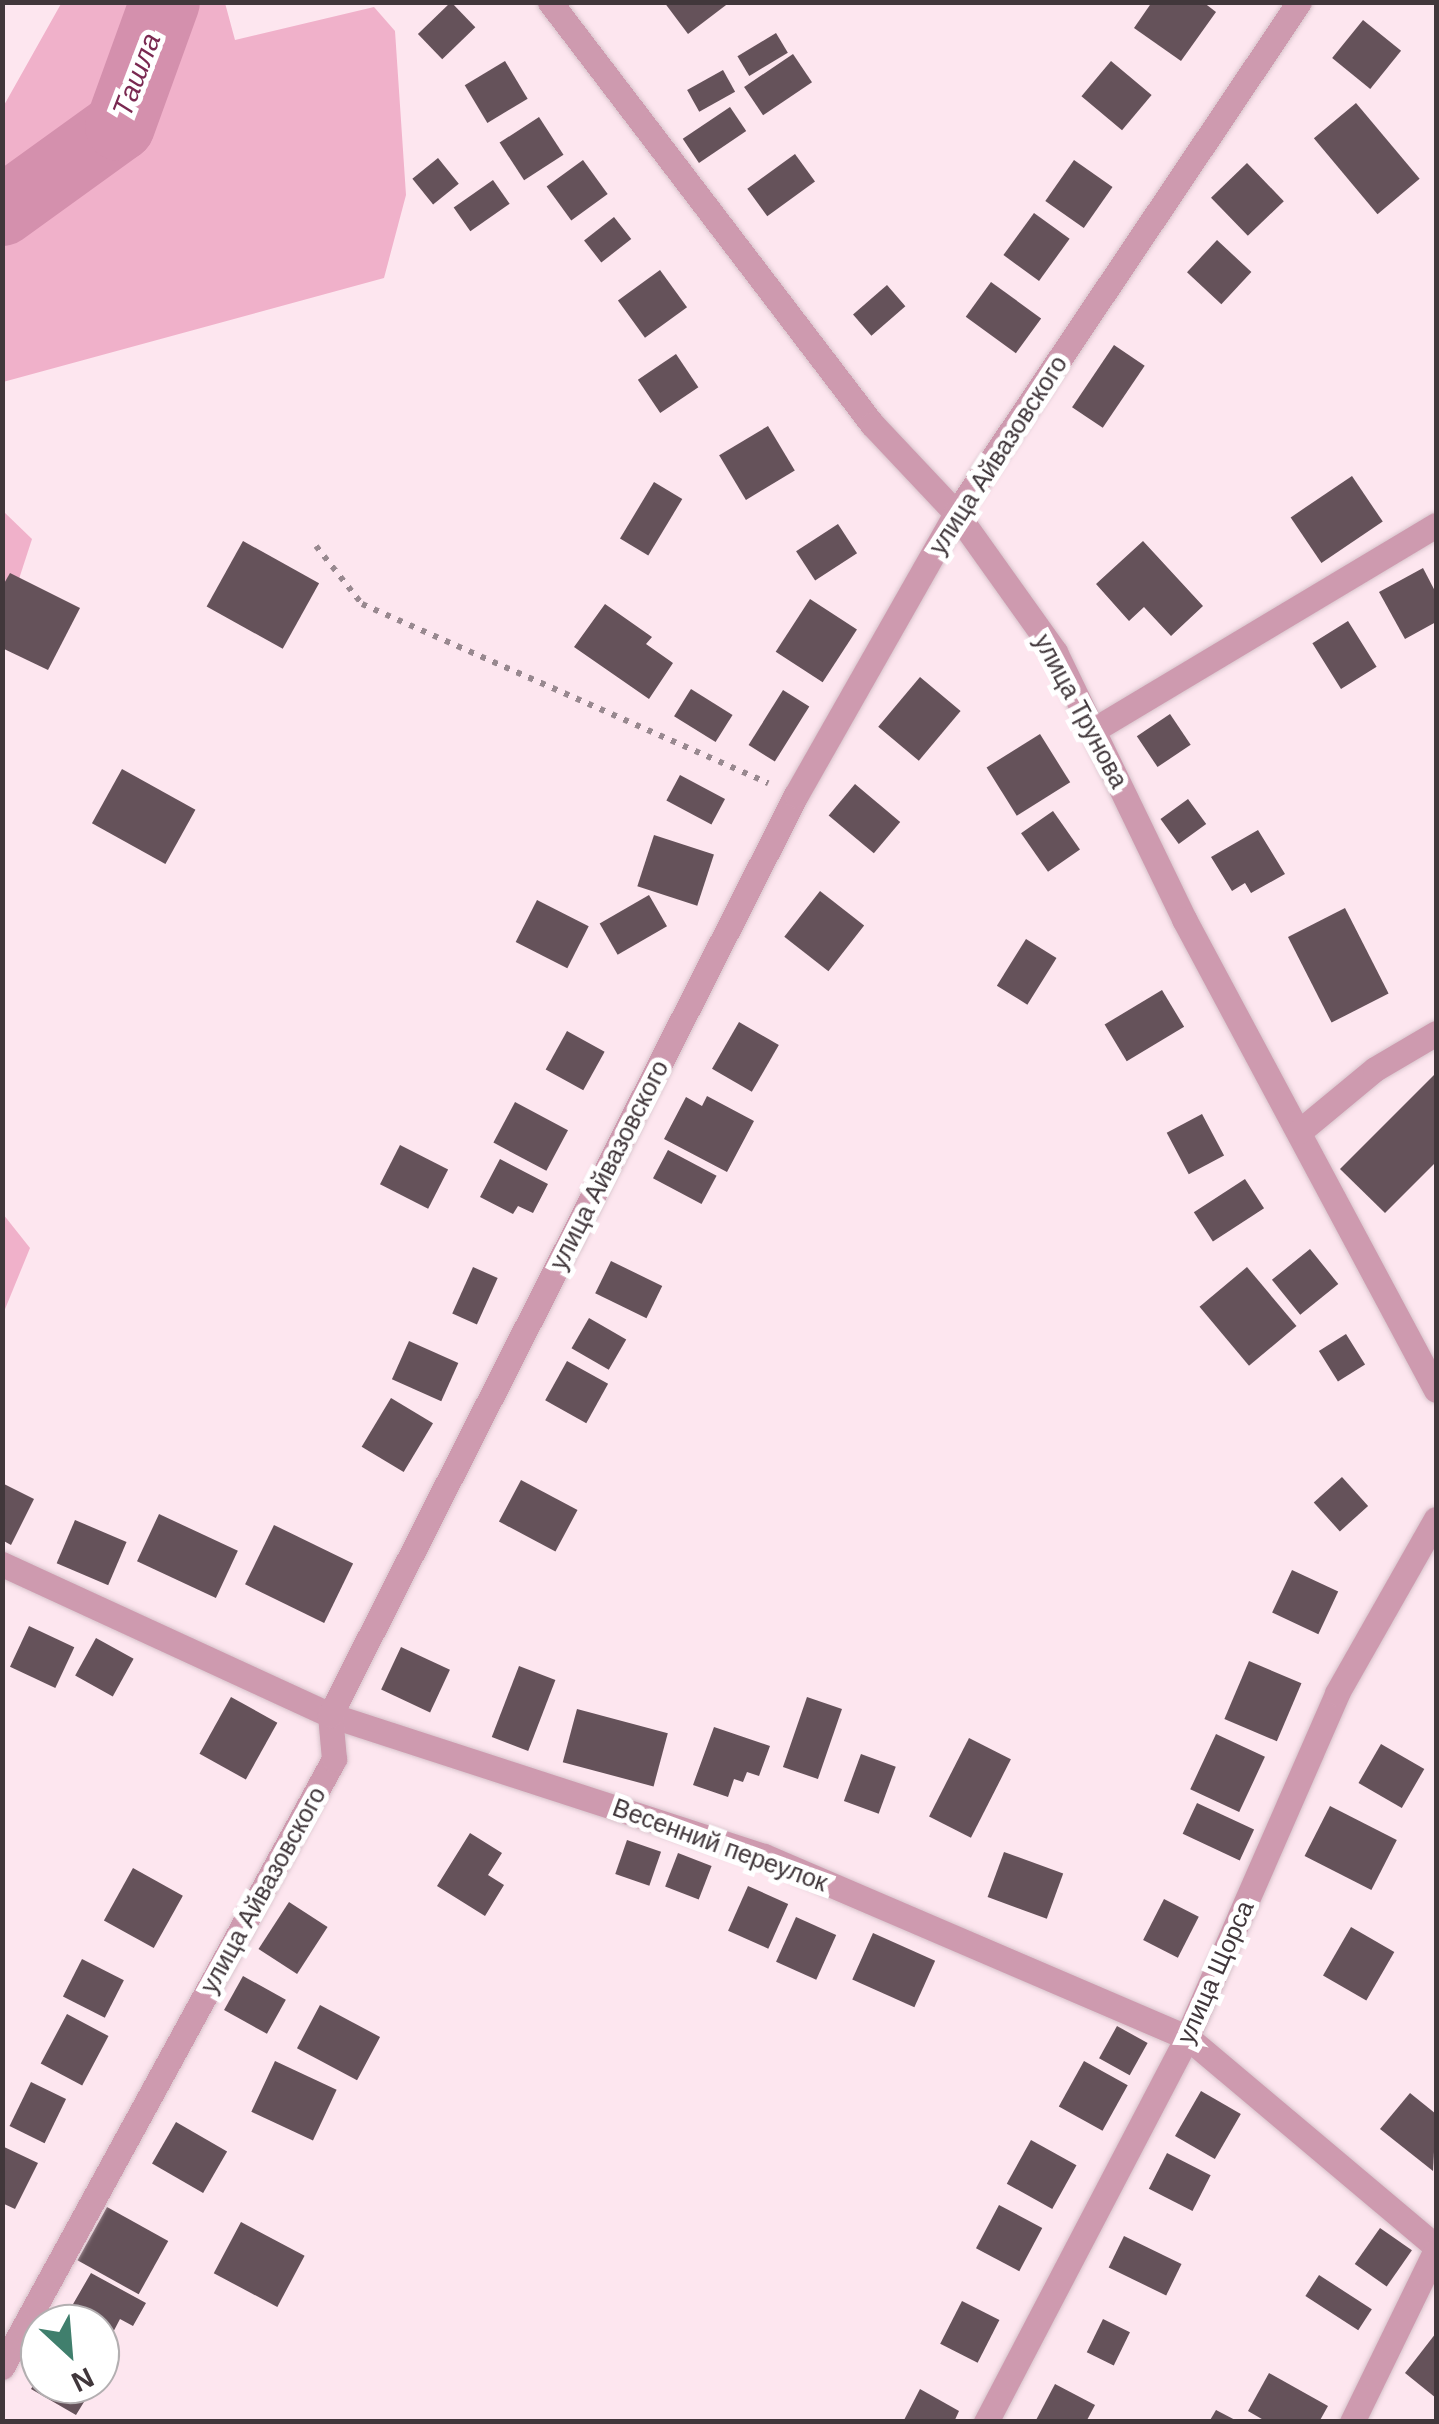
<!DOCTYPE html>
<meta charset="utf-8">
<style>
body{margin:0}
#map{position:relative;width:1439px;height:2424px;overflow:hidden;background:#fde6ef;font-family:Helvetica,sans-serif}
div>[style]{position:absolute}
.green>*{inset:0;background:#f0b1ca}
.river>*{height:70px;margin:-35px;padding:0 35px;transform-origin:35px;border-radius:35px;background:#d490ad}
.building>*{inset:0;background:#65525a;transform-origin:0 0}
.path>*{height:6px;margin-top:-3px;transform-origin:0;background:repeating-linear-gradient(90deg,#98888f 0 5px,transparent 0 13px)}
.roads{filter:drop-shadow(0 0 2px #d7c3cb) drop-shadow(0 0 2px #d7c3cb)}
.minor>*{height:25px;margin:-12.5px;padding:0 12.5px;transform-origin:12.5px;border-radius:12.5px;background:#ce9aaf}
span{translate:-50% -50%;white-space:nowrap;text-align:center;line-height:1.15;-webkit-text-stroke:10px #fff;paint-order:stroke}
.street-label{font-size:25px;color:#41373b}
.water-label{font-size:28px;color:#7a2951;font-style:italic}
.frame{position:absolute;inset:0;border:5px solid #41373b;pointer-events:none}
.north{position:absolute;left:20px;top:2304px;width:100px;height:100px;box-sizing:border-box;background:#fff;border:2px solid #b3afb1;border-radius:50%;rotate:154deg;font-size:28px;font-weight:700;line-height:40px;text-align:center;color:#41373b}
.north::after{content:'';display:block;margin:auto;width:35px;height:45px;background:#407f6d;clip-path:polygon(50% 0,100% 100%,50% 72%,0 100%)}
</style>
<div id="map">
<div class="green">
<i style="clip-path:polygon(62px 2px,225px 3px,235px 40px,374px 7px,395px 31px,406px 195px,384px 278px,3px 382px,3px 107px)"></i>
<i style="clip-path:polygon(3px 511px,32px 539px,3px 628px)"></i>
<i style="clip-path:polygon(3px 1214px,30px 1248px,3px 1314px,2px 1214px)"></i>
</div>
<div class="river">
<i style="left:2px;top:211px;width:145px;rotate:-35.8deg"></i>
<i style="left:120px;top:126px;width:132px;rotate:-70.1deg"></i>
</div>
<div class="building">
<i style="left:451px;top:2px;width:35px;height:46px;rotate:46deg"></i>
<i style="clip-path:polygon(664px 2px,730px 2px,688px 34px)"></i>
<i style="clip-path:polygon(1152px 2px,1203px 2px,1216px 12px,1181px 61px,1134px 28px)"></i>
<i style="left:1363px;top:20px;width:49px;height:49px;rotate:39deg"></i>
<i style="left:776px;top:33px;width:23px;height:45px;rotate:59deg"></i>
<i style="left:793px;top:54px;width:34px;height:59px;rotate:56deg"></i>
<i style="left:505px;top:61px;width:44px;height:47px;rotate:59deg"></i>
<i style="left:1111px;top:61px;width:53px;height:46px;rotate:40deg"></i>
<i style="left:723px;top:70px;width:25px;height:41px;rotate:61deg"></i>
<i style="left:1356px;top:103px;width:99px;height:55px;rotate:50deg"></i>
<i style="left:730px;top:107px;width:29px;height:57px;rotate:56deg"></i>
<i style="left:539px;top:117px;width:45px;height:47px;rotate:57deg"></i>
<i style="left:795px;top:154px;width:34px;height:59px;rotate:54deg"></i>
<i style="left:438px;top:158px;width:33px;height:33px;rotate:51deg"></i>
<i style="left:583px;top:160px;width:42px;height:45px;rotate:54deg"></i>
<i style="left:1074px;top:160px;width:47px;height:50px;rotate:35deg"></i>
<i style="left:1247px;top:163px;width:53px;height:50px;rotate:46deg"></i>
<i style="left:493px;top:180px;width:29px;height:48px;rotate:55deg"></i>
<i style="left:1034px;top:213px;width:44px;height:52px;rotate:36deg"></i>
<i style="left:614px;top:217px;width:28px;height:38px;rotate:52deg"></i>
<i style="left:1217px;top:240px;width:47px;height:44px;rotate:43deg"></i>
<i style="left:660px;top:270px;width:46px;height:52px;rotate:54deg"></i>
<i style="left:991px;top:282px;width:62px;height:43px;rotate:36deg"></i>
<i style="left:887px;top:285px;width:28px;height:45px;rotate:49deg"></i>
<i style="left:1114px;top:345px;width:37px;height:75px;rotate:34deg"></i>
<i style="left:676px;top:354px;width:40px;height:46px;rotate:56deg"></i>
<i style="left:768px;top:426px;width:52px;height:57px;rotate:59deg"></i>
<i style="left:1352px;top:476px;width:55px;height:74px;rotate:56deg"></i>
<i style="left:654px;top:482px;width:33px;height:66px;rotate:31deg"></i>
<i style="left:838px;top:524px;width:35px;height:50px;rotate:57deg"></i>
<i style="left:243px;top:541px;width:87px;height:75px;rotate:29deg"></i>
<i style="clip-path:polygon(1143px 541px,1203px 606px,1171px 636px,1144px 607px,1129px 621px,1096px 584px)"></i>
<i style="clip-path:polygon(1423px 568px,1436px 593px,1436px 622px,1405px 639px,1379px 592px)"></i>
<i style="clip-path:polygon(10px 573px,80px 608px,48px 670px,2px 648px,2px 587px)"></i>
<i style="left:810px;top:599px;width:56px;height:63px;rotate:33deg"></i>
<i style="clip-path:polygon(605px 604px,652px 637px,646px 644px,673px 663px,649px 699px,574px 647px)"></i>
<i style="left:1348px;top:621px;width:54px;height:42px;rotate:58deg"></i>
<i style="left:920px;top:677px;width:53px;height:65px;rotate:40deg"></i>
<i style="left:691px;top:689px;width:49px;height:32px;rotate:32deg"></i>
<i style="left:783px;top:690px;width:31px;height:65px;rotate:32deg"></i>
<i style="left:1170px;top:714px;width:37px;height:40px;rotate:56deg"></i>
<i style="left:1040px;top:734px;width:57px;height:63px;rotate:58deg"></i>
<i style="left:122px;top:769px;width:84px;height:62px;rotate:29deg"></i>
<i style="left:680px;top:775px;width:51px;height:29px;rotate:28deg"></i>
<i style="left:855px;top:784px;width:59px;height:41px;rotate:40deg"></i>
<i style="left:1188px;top:799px;width:31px;height:34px;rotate:54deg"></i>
<i style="left:1053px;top:811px;width:47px;height:39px;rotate:55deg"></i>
<i style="clip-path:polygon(1258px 830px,1285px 874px,1251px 893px,1245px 883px,1232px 891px,1211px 857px)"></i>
<i style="left:654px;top:835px;width:63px;height:54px;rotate:18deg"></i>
<i style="left:820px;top:891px;width:56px;height:58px;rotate:38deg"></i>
<i style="left:649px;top:895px;width:36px;height:57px;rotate:60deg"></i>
<i style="left:537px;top:900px;width:58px;height:47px;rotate:27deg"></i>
<i style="left:1345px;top:908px;width:96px;height:64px;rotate:63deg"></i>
<i style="left:1026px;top:939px;width:36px;height:55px;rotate:32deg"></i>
<i style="left:1162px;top:990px;width:43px;height:67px;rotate:59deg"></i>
<i style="left:739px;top:1022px;width:46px;height:54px;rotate:30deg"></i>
<i style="left:567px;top:1031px;width:43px;height:44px;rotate:29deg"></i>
<i style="clip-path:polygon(1436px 1073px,1436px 1162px,1385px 1213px,1340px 1169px)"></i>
<i style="clip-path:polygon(707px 1096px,754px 1121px,727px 1172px,664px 1139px,686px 1097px,702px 1106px)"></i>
<i style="left:515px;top:1102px;width:60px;height:46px;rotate:28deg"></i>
<i style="left:1202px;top:1114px;width:47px;height:40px;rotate:62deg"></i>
<i style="left:400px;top:1145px;width:54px;height:44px;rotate:27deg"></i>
<i style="left:668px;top:1150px;width:55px;height:32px;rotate:28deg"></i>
<i style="clip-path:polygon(500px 1159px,548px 1184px,533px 1213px,518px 1206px,513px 1214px,480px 1197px)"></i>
<i style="left:1245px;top:1179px;width:35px;height:61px;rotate:57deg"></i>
<i style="left:1310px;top:1249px;width:45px;height:49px;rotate:51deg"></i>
<i style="left:611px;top:1261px;width:57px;height:36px;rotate:26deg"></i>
<i style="left:473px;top:1267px;width:27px;height:51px;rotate:24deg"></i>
<i style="left:1247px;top:1267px;width:77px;height:62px;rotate:50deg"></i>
<i style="left:589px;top:1318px;width:43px;height:35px;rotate:30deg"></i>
<i style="left:1346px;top:1334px;width:36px;height:32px;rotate:58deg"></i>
<i style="left:409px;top:1341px;width:54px;height:42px;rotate:24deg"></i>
<i style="left:567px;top:1361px;width:47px;height:45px;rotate:29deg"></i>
<i style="left:391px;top:1398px;width:49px;height:57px;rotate:31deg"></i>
<i style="left:1342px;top:1477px;width:39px;height:38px;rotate:48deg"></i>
<i style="left:521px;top:1480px;width:64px;height:47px;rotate:28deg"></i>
<i style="clip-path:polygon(2px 1483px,34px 1499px,11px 1545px,2px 1540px)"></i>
<i style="left:159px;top:1514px;width:87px;height:52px;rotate:25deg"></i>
<i style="left:75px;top:1520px;width:56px;height:47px;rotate:23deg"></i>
<i style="left:274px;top:1525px;width:88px;height:66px;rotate:26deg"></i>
<i style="left:1292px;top:1570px;width:51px;height:47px;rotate:25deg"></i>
<i style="left:29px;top:1626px;width:50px;height:45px;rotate:25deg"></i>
<i style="left:96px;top:1638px;width:43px;height:43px;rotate:29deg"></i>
<i style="left:401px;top:1647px;width:54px;height:47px;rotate:25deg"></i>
<i style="left:1249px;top:1661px;width:57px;height:63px;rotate:23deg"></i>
<i style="left:519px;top:1666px;width:39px;height:76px;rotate:21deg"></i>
<i style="left:231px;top:1697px;width:53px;height:65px;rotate:29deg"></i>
<i style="left:807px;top:1697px;width:37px;height:74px;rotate:19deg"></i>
<i style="left:577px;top:1709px;width:94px;height:55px;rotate:15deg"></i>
<i style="clip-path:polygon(714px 1727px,770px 1746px,759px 1776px,747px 1772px,743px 1782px,734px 1779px,728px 1797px,693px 1785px)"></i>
<i style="left:1216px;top:1734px;width:54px;height:61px;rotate:25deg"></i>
<i style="left:969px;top:1738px;width:47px;height:88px;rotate:27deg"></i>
<i style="left:1381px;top:1744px;width:50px;height:45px;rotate:30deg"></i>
<i style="left:861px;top:1754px;width:37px;height:50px;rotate:20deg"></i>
<i style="left:1197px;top:1803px;width:63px;height:34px;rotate:25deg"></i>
<i style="left:1330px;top:1806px;width:75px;height:56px;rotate:27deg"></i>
<i style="clip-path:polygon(470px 1833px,502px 1853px,488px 1875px,504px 1885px,485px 1916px,437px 1886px)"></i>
<i style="left:627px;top:1840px;width:36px;height:36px;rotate:19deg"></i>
<i style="left:1004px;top:1852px;width:63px;height:48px;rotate:20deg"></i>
<i style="left:678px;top:1853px;width:36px;height:36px;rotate:21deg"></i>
<i style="left:133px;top:1868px;width:57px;height:60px;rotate:29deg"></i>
<i style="left:748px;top:1886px;width:44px;height:49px;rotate:24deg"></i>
<i style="left:1164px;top:1899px;width:39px;height:46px;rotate:27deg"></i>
<i style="left:289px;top:1902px;width:46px;height:56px;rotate:33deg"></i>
<i style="left:796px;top:1917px;width:44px;height:49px;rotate:24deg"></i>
<i style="left:1351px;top:1927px;width:50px;height:56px;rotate:30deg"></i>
<i style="left:873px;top:1933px;width:68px;height:51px;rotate:24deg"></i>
<i style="left:82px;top:1959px;width:47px;height:42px;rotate:27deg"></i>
<i style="left:243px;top:1976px;width:49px;height:39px;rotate:29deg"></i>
<i style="left:320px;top:2005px;width:68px;height:49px;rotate:28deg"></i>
<i style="left:67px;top:2014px;width:47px;height:56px;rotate:28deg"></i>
<i style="left:1117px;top:2026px;width:35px;height:37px;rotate:29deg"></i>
<i style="left:275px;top:2061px;width:68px;height:56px;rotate:25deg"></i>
<i style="left:1084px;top:2061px;width:50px;height:52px;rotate:29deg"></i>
<i style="left:31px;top:2082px;width:39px;height:49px;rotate:26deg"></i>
<i style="left:1201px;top:2091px;width:46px;height:52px;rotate:30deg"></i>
<i style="clip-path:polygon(1410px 2093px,1436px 2114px,1433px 2171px,1380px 2129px)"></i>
<i style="left:176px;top:2122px;width:59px;height:48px;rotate:30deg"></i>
<i style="left:1031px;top:2140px;width:52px;height:50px;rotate:29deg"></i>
<i style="clip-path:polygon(2px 2146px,38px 2163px,15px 2209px,2px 2203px)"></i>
<i style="left:1167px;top:2153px;width:49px;height:40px;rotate:27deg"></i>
<i style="left:999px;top:2205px;width:49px;height:49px;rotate:28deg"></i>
<i style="left:107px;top:2207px;width:70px;height:61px;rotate:29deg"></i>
<i style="left:241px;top:2222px;width:72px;height:58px;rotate:28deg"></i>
<i style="left:1380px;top:2228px;width:39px;height:44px;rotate:35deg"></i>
<i style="left:1124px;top:2236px;width:64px;height:35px;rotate:26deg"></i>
<i style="clip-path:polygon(91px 2273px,146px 2303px,133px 2326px,120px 2319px,108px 2342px,100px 2337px,100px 2324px,65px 2318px)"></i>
<i style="left:1319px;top:2275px;width:63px;height:25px;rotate:33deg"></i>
<i style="left:962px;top:2301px;width:42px;height:48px;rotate:27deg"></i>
<i style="left:1103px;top:2319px;width:30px;height:37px;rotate:26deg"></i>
<i style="clip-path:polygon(1436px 2333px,1436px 2398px,1405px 2373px)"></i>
<i style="clip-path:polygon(1269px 2373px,1328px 2406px,1319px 2422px,1267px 2422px,1248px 2411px)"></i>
<i style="clip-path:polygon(40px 2374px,40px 2384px,95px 2384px,76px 2415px,31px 2389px)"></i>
<i style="clip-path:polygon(1055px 2384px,1095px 2405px,1086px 2422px,1035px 2422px)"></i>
<i style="clip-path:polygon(920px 2389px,959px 2411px,954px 2422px,903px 2422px)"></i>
<i style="clip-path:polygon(1216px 2410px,1239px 2422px,1209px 2422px)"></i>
</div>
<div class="path">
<i style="left:316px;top:546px;width:74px;rotate:51.6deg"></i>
<i style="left:362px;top:604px;width:444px;rotate:23.8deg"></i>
</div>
<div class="roads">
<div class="minor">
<i style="left:550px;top:2px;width:531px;rotate:52.66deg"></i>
<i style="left:872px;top:424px;width:122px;rotate:46.7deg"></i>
<i style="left:956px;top:513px;width:171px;rotate:54.5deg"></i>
<i style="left:1055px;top:652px;width:297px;rotate:64.2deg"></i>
<i style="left:1184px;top:919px;width:534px;rotate:61.85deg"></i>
<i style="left:1095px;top:729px;width:397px;rotate:-30.9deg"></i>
<i style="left:1300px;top:1131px;width:97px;rotate:-39.6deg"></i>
<i style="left:1375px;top:1069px;width:71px;rotate:-30.5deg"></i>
<i style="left:2px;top:1564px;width:361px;rotate:24.7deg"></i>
<i style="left:330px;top:1715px;width:456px;rotate:18deg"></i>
<i style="left:764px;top:1856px;width:460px;rotate:23.2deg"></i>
<i style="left:1187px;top:2037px;width:326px;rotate:40.1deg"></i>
<i style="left:2px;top:2367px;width:693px;rotate:-61.36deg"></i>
<i style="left:334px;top:1759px;width:44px;rotate:-95.2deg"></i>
<i style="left:330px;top:1715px;width:1031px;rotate:-63.14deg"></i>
<i style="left:796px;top:795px;width:324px;rotate:-60.4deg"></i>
<i style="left:956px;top:513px;width:615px;rotate:-56.13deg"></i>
<i style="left:986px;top:2422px;width:434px;rotate:-62.4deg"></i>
<i style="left:1187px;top:2037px;width:375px;rotate:-66.4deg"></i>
<i style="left:1337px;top:1693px;width:200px;rotate:-60.4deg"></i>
<i style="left:1352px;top:2422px;width:191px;rotate:-64deg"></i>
</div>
</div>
<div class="street-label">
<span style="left:998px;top:455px;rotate:-57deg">улица Айвазовского</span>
<span style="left:1081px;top:711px;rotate:62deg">улица Трунова</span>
<span style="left:609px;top:1165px;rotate:-63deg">улица Айвазовского</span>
<span style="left:720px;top:1845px;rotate:20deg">Весенний переулок</span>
<span style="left:263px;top:1890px;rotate:-61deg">улица Айвазовского</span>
<span style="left:1215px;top:1972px;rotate:-66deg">улица Щорса</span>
</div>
<div class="water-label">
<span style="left:137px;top:75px;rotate:-69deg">Ташла</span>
</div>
<div class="frame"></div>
<div class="north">N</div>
</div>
